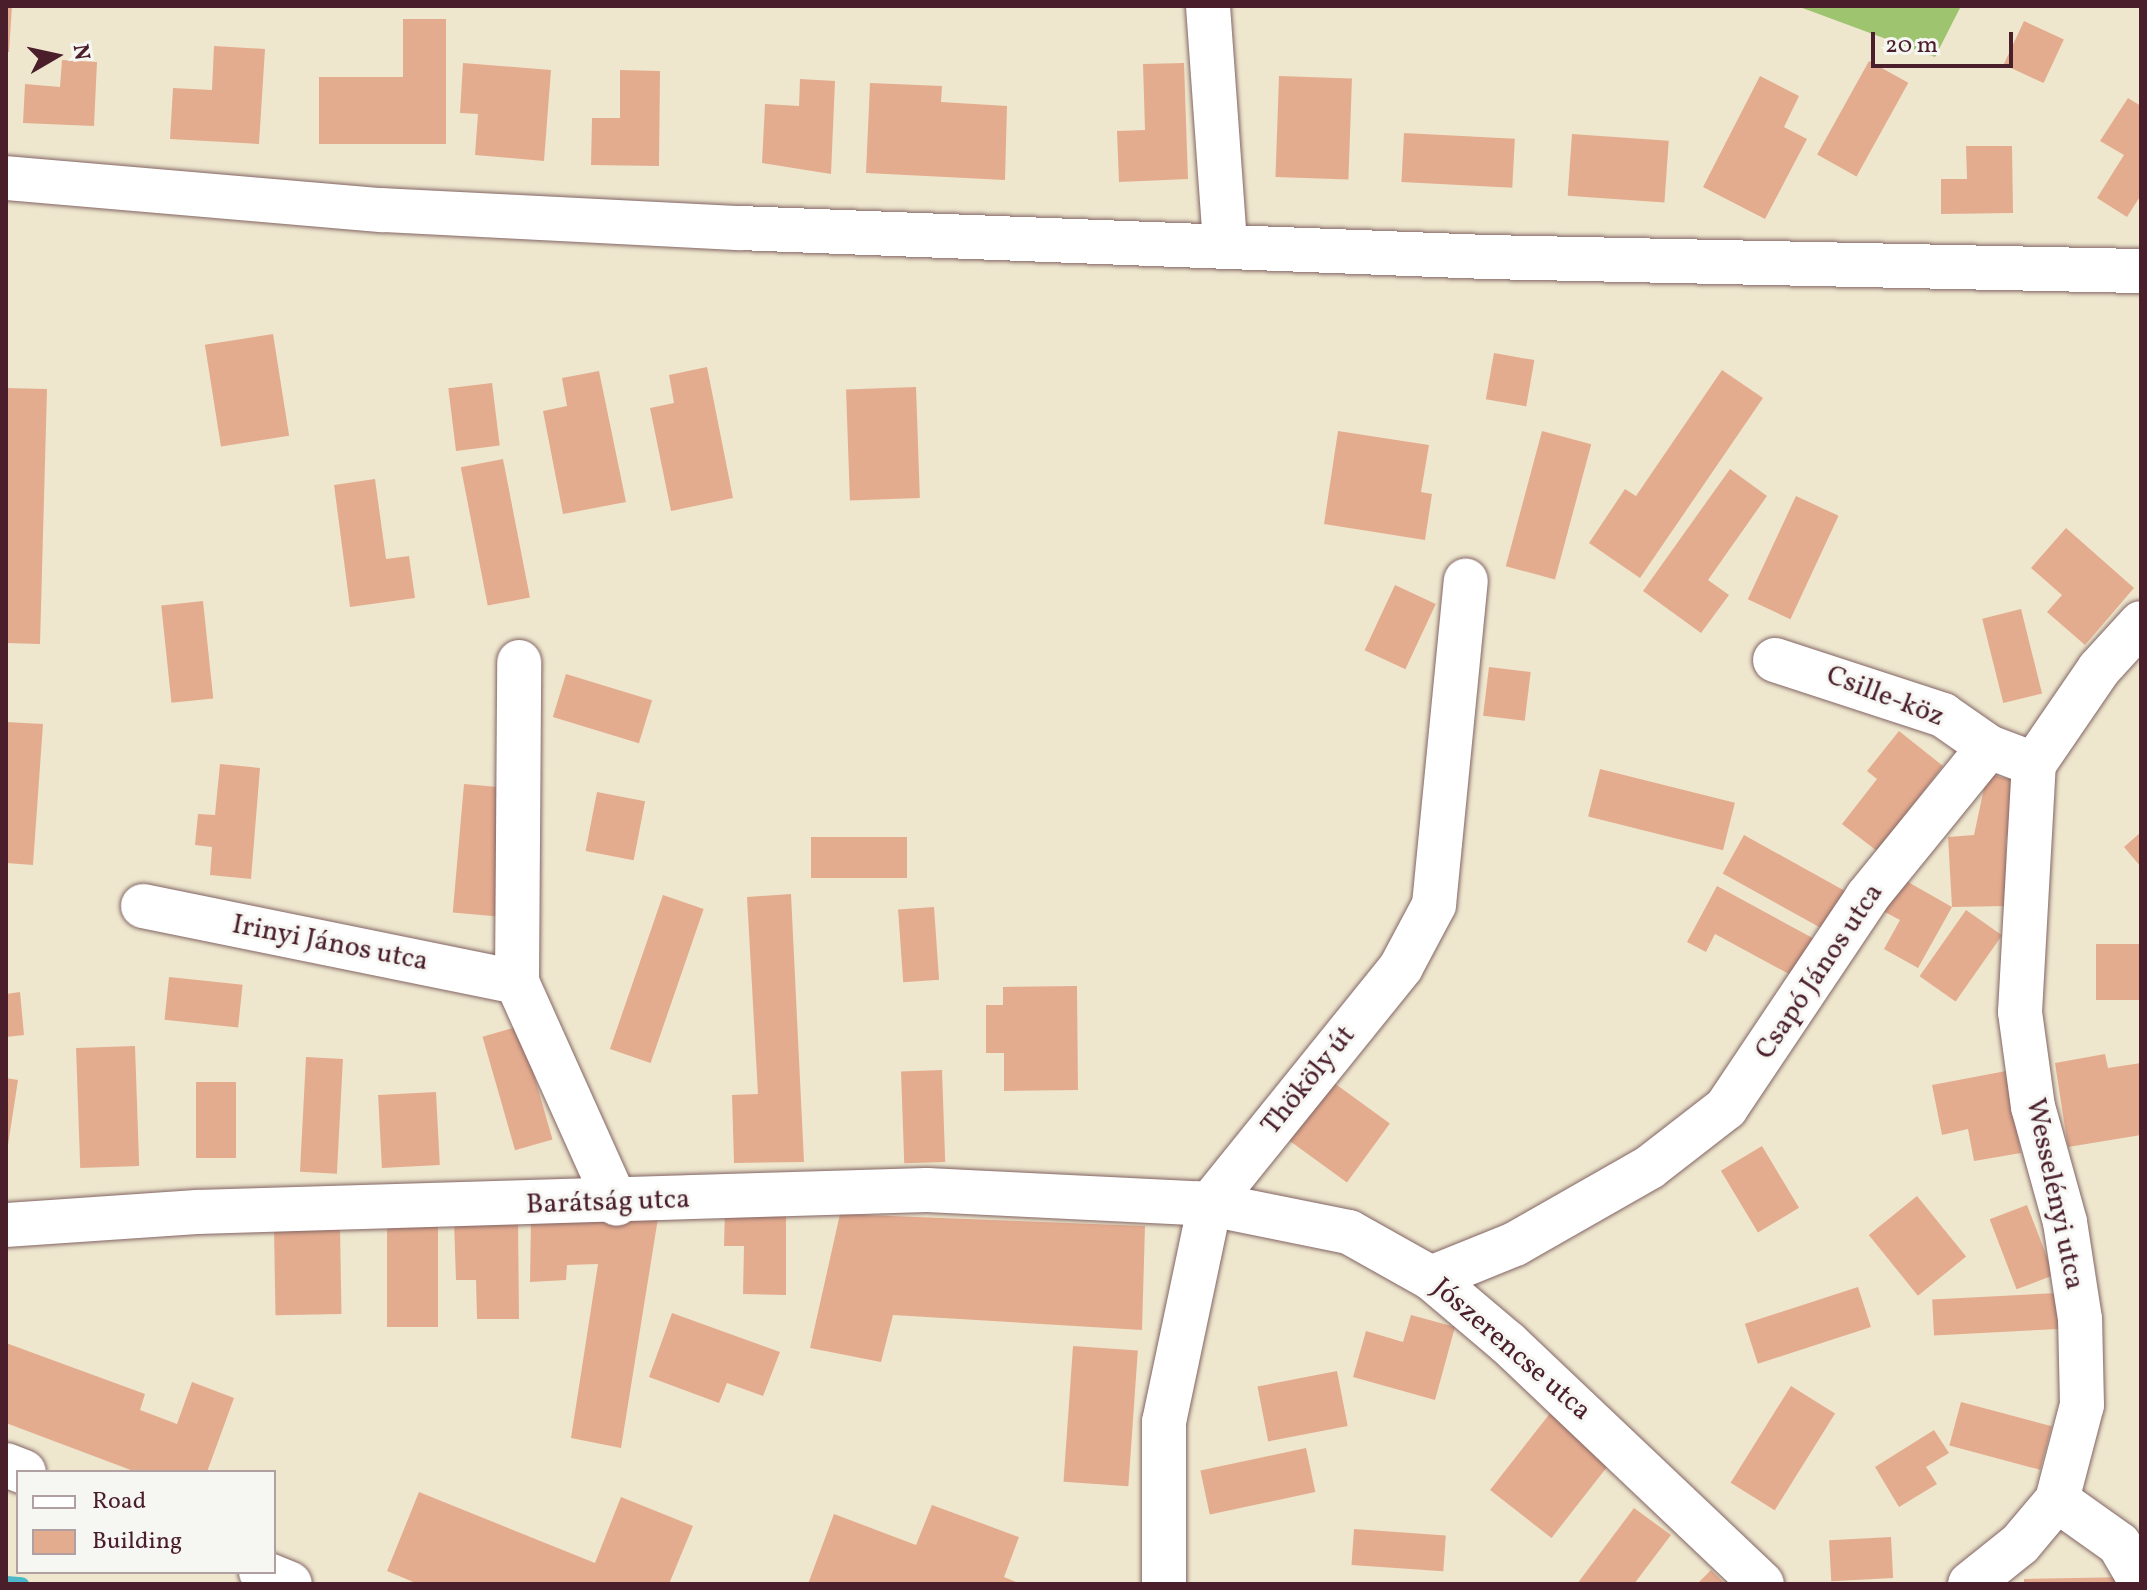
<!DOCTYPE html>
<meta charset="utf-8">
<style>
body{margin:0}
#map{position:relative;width:2147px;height:1590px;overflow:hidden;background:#eee7ce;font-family:Vollkorn,serif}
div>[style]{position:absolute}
.green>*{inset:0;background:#9fc46f}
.stream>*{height:14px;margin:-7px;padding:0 7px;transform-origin:7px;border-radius:7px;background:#4eb8cb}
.building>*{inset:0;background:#e4ac8f;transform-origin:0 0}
.roads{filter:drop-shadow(0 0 2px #836564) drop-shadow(0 0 2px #836564)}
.minor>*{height:44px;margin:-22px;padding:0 22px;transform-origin:22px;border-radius:22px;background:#fff}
span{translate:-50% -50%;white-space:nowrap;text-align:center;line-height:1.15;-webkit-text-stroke:6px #f6f6f2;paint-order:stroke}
.street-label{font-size:28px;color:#4a1f2b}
.frame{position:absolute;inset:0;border:8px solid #4a1f2b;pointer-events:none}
.legend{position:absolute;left:16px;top:1470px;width:260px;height:104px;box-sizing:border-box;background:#f6f6f2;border:2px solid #b1a0a2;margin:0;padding:10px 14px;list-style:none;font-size:24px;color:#4a1f2b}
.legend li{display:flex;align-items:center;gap:16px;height:40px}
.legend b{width:40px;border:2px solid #b1a0a2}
.north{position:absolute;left:16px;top:16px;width:80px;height:80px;-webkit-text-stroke:6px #f6f6f2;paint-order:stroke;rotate:81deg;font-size:22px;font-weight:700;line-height:32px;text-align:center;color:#4a1f2b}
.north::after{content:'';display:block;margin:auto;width:28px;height:36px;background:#4a1f2b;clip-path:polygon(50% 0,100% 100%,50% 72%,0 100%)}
.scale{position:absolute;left:1871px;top:32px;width:142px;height:36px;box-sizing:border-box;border:4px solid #4a1f2b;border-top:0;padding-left:10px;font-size:24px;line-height:28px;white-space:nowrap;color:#4a1f2b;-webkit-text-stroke:6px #f6f6f2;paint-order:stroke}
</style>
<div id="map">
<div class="green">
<i style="clip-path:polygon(1797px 6px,1961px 6px,1935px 57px)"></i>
</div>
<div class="stream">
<i style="left:6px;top:1583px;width:16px;rotate:4deg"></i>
</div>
<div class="building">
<i style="clip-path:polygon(6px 6px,12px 6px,9px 52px,6px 52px)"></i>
<i style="clip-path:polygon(403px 19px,446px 19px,446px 144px,319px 144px,319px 77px,403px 77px)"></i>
<i style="left:2024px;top:21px;width:44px;height:48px;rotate:25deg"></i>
<i style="clip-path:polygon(214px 46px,265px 49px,259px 144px,170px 139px,173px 88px,212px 90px)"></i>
<i style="clip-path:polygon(62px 60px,97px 62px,94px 126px,23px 123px,25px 84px,60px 87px)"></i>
<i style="left:1869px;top:61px;width:45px;height:107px;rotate:29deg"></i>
<i style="clip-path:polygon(463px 63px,551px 70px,544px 161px,475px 155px,478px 114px,460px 113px)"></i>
<i style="clip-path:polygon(1184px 63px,1188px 179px,1119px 182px,1117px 131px,1145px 130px,1143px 64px)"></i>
<i style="clip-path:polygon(620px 70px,660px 71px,659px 166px,591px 165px,592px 118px,620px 118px)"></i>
<i style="left:1279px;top:76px;width:73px;height:101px;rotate:2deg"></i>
<i style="clip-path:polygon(1760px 76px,1799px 96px,1784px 127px,1807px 139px,1765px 219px,1703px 187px)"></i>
<i style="clip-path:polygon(800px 79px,835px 81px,831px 174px,762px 163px,765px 104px,799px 106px)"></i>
<i style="clip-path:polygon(870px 83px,942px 86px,941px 102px,1007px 106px,1005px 180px,866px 173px)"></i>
<i style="clip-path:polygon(2128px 98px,2141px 106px,2141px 195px,2127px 217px,2097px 198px,2124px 155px,2100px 141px)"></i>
<i style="left:1404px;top:133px;width:111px;height:49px;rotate:3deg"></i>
<i style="left:1572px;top:134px;width:97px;height:62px;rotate:4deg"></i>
<i style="clip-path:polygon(1966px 146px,2012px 146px,2013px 213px,1941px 214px,1941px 179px,1967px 179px)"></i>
<i style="left:273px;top:334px;width:103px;height:69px;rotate:81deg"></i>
<i style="left:1494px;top:353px;width:41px;height:47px;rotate:10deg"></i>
<i style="clip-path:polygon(707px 367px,733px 498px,671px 511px,650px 408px,674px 403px,669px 375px)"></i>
<i style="clip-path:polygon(1722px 370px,1763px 398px,1640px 578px,1589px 543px,1625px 489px,1636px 496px)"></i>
<i style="clip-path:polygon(599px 371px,626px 502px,563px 514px,543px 411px,567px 406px,562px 378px)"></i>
<i style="left:492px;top:383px;width:63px;height:44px;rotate:83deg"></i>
<i style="left:916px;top:387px;width:111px;height:70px;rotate:88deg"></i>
<i style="clip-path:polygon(6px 388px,47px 389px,40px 644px,6px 643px)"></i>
<i style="clip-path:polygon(1338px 431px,1429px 445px,1421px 492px,1432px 494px,1425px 540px,1324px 524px)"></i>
<i style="left:1542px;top:431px;width:51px;height:140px;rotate:15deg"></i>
<i style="left:503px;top:459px;width:141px;height:43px;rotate:79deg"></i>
<i style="clip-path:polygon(1730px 469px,1767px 496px,1708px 580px,1729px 595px,1701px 633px,1643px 591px)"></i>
<i style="clip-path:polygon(375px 479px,386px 559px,409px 556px,415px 598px,350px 607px,334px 485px)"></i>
<i style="left:1796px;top:496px;width:47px;height:114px;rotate:25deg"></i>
<i style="clip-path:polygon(2066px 528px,2134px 588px,2085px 645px,2047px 612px,2062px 595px,2031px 568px)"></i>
<i style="left:1395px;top:585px;width:45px;height:72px;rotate:25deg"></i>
<i style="left:203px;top:601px;width:98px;height:42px;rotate:84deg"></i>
<i style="left:2021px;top:609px;width:87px;height:40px;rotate:76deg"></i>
<i style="left:1489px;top:667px;width:42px;height:49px;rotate:7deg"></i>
<i style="left:566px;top:674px;width:90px;height:45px;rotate:17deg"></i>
<i style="clip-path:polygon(6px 722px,43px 724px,33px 865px,6px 863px)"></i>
<i style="clip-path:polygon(1899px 731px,1943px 766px,1877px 851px,1842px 824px,1877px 779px,1867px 771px)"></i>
<i style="clip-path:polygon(220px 764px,260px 768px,251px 879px,210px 875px,212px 847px,195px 845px,198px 814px,215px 815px)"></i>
<i style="left:1600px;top:769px;width:139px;height:49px;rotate:14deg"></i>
<i style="clip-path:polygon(1987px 774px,2019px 781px,2006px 841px,2007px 906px,1952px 907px,1948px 837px,1974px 835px)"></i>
<i style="left:464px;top:784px;width:45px;height:129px;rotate:5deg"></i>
<i style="left:597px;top:792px;width:49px;height:60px;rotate:11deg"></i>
<i style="clip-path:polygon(2141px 832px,2141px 867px,2124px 847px)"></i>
<i style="left:1744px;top:835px;width:116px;height:44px;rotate:29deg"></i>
<i style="left:811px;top:837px;width:96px;height:41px"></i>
<i style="clip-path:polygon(1901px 878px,1952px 907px,1918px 968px,1884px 949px,1900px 920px,1883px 911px)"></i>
<i style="clip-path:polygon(1717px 886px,1820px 942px,1800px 980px,1715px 934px,1706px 952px,1687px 942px)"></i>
<i style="clip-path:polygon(791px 894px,804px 1162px,734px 1163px,732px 1095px,758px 1094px,747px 897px)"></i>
<i style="left:663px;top:895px;width:43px;height:163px;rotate:19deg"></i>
<i style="left:934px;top:907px;width:73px;height:36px;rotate:86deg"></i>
<i style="left:1966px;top:910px;width:44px;height:81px;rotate:35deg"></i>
<i style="left:2141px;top:944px;width:56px;height:45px;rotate:90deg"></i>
<i style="left:169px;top:977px;width:74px;height:43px;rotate:6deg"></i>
<i style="clip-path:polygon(1077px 986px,1078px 1090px,1004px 1091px,1004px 1053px,986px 1053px,986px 1005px,1003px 1005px,1003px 987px)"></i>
<i style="clip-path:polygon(20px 992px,24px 1035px,6px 1037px,6px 994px)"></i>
<i style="left:520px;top:1026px;width:118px;height:39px;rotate:74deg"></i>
<i style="left:135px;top:1046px;width:120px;height:59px;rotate:88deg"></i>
<i style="clip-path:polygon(2105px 1054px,2108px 1068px,2141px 1063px,2141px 1135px,2068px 1147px,2055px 1063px)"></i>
<i style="left:306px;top:1057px;width:37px;height:115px;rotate:3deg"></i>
<i style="left:942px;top:1070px;width:92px;height:41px;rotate:88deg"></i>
<i style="clip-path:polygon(2006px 1071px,2021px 1153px,1974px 1161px,1968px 1129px,1942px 1135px,1932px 1085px)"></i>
<i style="clip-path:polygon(6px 1078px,18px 1080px,8px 1145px,6px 1145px)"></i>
<i style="left:1330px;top:1080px;width:74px;height:73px;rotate:36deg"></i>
<i style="left:196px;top:1082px;width:40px;height:76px"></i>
<i style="left:436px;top:1092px;width:73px;height:58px;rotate:87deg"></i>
<i style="left:1762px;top:1146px;width:72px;height:48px;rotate:59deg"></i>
<i style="left:1917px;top:1196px;width:78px;height:62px;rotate:51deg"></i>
<i style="left:2027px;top:1205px;width:75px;height:40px;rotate:69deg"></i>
<i style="clip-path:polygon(725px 1209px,786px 1210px,786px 1295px,743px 1294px,744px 1246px,724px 1246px)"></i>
<i style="clip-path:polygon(659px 1212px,621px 1448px,571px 1438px,598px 1264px,567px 1265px,566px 1280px,530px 1282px,531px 1217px)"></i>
<i style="clip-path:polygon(840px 1214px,1145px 1226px,1142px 1330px,893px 1315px,881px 1362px,810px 1348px)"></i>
<i style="clip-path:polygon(518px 1217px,519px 1319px,477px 1319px,476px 1280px,456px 1280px,454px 1221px)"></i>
<i style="left:387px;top:1224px;width:51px;height:103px"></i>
<i style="left:340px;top:1228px;width:86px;height:66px;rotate:89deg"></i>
<i style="left:1858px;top:1287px;width:42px;height:119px;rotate:72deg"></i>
<i style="left:2057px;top:1293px;width:36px;height:125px;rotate:87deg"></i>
<i style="clip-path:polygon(672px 1313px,780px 1352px,763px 1396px,727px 1383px,719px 1403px,649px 1377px)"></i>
<i style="clip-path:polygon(1411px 1315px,1455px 1327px,1435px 1400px,1353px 1377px,1366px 1331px,1403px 1342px)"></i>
<i style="clip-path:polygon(6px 1343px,145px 1394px,140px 1410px,177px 1424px,192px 1382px,234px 1398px,207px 1472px,136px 1472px,6px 1423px)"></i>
<i style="left:1073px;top:1346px;width:65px;height:136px;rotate:4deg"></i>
<i style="left:1337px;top:1371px;width:56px;height:81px;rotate:79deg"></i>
<i style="left:1791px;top:1386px;width:52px;height:114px;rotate:32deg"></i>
<i style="left:1961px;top:1402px;width:94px;height:45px;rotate:15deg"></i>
<i style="left:1551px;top:1412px;width:78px;height:99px;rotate:38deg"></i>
<i style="clip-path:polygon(1934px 1430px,1949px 1453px,1926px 1467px,1937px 1484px,1899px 1507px,1875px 1467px)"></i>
<i style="left:1306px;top:1448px;width:45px;height:108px;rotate:78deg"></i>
<i style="clip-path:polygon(419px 1492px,595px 1563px,621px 1497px,693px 1526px,669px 1584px,418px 1584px,387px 1571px)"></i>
<i style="clip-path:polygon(932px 1505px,1019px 1537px,1004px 1577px,1021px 1584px,808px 1584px,834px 1514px,916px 1545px)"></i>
<i style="clip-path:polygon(1634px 1508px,1671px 1535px,1634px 1584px,1577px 1584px)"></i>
<i style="left:1354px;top:1529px;width:92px;height:36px;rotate:4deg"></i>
<i style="left:1891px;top:1537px;width:41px;height:62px;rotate:87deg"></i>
<i style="clip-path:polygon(1711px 1570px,1725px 1584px,1697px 1584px)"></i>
<i style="clip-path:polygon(2130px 1577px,2131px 1584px,2024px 1584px,2024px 1579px)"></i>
</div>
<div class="roads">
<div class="minor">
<i style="left:1208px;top:6px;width:240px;rotate:85.9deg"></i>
<i style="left:6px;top:178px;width:377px;rotate:4.9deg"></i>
<i style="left:382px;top:210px;width:357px;rotate:2.9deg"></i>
<i style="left:739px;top:228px;width:749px;rotate:2.22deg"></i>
<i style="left:1487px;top:257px;width:654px;rotate:1.23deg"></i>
<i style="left:1775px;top:660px;width:177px;rotate:18.1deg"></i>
<i style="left:1943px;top:715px;width:56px;rotate:34.8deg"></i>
<i style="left:143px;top:906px;width:382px;rotate:11.5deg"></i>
<i style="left:517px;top:982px;width:243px;rotate:65.8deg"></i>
<i style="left:517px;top:982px;width:320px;rotate:-89.6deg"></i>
<i style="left:6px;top:1225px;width:191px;rotate:-3.9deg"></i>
<i style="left:197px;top:1212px;width:730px;rotate:-1.73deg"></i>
<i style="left:927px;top:1190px;width:283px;rotate:2.8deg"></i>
<i style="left:1210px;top:1204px;width:142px;rotate:11.4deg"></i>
<i style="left:1349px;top:1232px;width:94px;rotate:29.3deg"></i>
<i style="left:1431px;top:1278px;width:101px;rotate:40.2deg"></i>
<i style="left:1508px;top:1343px;width:350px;rotate:43.5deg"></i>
<i style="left:1431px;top:1278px;width:91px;rotate:-22deg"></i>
<i style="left:1515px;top:1244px;width:155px;rotate:-29.7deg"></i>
<i style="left:1650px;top:1167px;width:96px;rotate:-37.8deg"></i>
<i style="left:1726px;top:1108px;width:254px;rotate:-56.2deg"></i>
<i style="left:1867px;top:897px;width:193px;rotate:-50.9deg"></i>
<i style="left:1989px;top:747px;width:48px;rotate:20.7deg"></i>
<i style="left:2034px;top:764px;width:115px;rotate:-55.6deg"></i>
<i style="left:2099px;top:669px;width:62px;rotate:-47.6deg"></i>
<i style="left:6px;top:1465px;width:19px;rotate:21deg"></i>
<i style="left:2057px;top:1500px;width:76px;rotate:35.4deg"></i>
<i style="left:2119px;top:1544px;width:44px;rotate:59.9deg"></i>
<i style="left:261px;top:1572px;width:31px;rotate:22deg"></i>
<i style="left:1164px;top:1584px;width:162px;rotate:-90deg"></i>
<i style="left:1164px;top:1422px;width:223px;rotate:-78.1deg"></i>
<i style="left:1210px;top:1204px;width:304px;rotate:-51.1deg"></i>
<i style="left:1401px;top:967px;width:70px;rotate:-62deg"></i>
<i style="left:1434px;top:905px;width:326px;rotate:-84.4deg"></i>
<i style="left:1970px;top:1584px;width:64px;rotate:-38.7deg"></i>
<i style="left:2020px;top:1544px;width:57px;rotate:-49.9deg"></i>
<i style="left:2057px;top:1500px;width:98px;rotate:-75.3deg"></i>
<i style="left:2082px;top:1405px;width:86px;rotate:-91.3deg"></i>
<i style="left:2080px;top:1319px;width:98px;rotate:-98.8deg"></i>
<i style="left:2065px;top:1222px;width:119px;rotate:-105.5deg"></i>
<i style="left:2033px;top:1107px;width:96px;rotate:-97.8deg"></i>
<i style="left:2020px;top:1012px;width:248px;rotate:-86.8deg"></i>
</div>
</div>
<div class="street-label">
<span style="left:1885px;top:697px;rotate:21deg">Csille-köz</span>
<span style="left:330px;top:944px;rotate:11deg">Irinyi János utca</span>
<span style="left:1820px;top:972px;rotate:-56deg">Csapó János utca</span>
<span style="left:1309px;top:1081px;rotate:-51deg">Thököly út</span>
<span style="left:2054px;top:1194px;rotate:78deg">Wesselényi utca</span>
<span style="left:608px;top:1203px;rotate:-2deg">Barátság utca</span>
<span style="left:1511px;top:1350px;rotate:41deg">Jószerencse utca</span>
</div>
<div class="frame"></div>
<ul class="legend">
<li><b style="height:10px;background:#fff"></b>Road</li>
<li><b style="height:22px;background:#e4ac8f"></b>Building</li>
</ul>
<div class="north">N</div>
<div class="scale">20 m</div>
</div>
